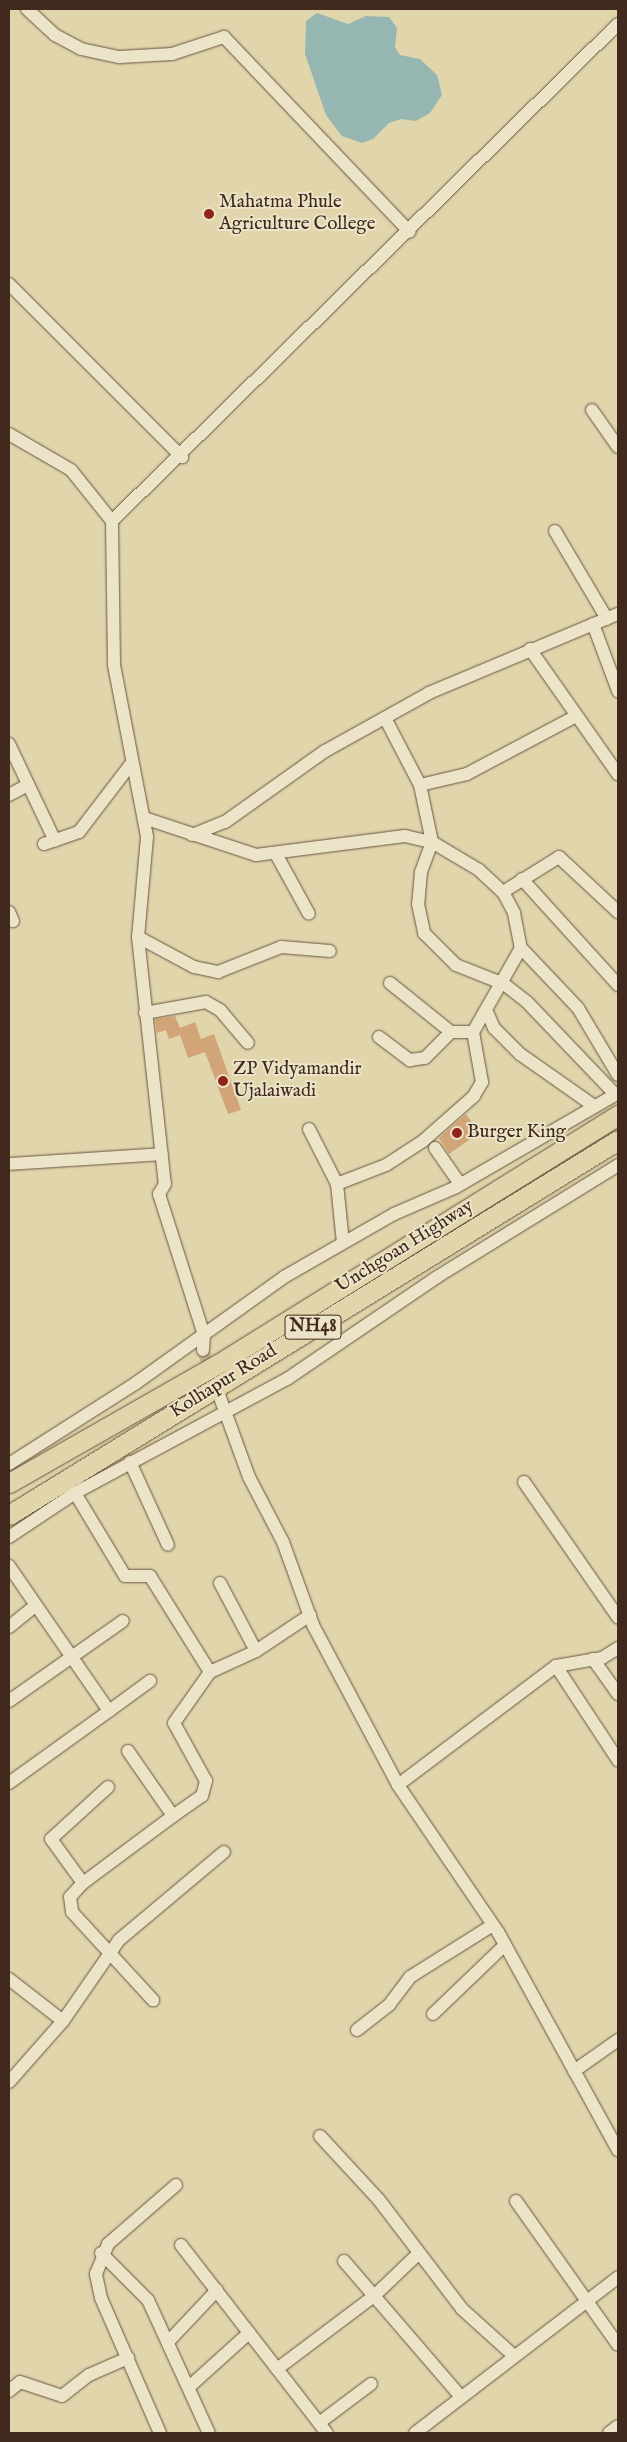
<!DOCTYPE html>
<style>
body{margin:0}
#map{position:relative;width:627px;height:2442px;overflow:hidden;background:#e0d5ab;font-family:"IM FELL English",serif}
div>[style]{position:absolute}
.water>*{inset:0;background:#96b7b1}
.building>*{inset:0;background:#d2a578}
.minor-tunnel>*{height:12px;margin-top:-6px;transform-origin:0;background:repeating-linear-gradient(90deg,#c0b38f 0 12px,transparent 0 18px)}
.roads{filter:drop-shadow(0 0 1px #695441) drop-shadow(0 0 1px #695441)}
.minor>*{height:12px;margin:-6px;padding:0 6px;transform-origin:6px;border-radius:6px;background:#ebe4c8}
.highway>*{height:19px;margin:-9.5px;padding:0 9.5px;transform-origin:9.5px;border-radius:9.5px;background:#e0d5ab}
.dots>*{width:14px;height:14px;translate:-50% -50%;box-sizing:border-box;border:2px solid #ebe4c8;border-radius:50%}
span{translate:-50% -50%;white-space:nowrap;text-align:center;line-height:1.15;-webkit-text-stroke:4px #ebe4c8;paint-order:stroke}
.shield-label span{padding:1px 4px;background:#ebe4c8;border:1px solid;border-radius:4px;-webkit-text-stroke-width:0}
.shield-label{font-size:18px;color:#41291e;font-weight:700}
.poi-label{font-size:19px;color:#41291e}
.left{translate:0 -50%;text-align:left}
.street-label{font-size:19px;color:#41291e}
.frame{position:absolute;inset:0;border:10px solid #41291e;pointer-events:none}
</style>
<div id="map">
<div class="water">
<i style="clip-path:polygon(317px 13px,348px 24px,366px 16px,389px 17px,397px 28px,395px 47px,400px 55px,420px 59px,437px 75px,442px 95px,430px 113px,416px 121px,401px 119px,389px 123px,373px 139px,362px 143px,342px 136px,326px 115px,305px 54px,306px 21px)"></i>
</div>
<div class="building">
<i style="clip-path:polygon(175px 1016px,180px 1028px,195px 1022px,201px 1039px,214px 1034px,241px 1110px,228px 1114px,205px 1052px,188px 1058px,180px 1035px,169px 1039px,166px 1030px,157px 1033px,155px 1019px)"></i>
<i style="clip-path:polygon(466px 1114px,479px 1133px,449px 1154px,439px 1138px)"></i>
</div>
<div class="minor-tunnel">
<i style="left:203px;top:1350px;width:45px;rotate:70.3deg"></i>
</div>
<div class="roads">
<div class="minor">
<i style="left:27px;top:9px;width:38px;rotate:43deg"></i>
<i style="left:55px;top:35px;width:30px;rotate:28deg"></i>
<i style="left:81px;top:49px;width:40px;rotate:12deg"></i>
<i style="left:120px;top:57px;width:52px;rotate:-3.3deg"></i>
<i style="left:172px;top:54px;width:55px;rotate:-18.1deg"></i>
<i style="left:224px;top:37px;width:269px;rotate:46.4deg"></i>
<i style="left:9px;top:284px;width:245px;rotate:45deg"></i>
<i style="left:592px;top:410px;width:45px;rotate:54.9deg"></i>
<i style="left:9px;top:434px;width:72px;rotate:30.1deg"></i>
<i style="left:71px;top:470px;width:65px;rotate:51.2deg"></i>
<i style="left:112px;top:521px;width:144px;rotate:89.2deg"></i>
<i style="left:114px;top:665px;width:175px;rotate:79.1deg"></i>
<i style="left:147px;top:837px;width:100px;rotate:95.1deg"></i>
<i style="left:138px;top:937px;width:248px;rotate:83.8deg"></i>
<i style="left:165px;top:1184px;width:12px;rotate:121deg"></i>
<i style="left:159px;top:1194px;width:148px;rotate:72.3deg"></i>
<i style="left:204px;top:1335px;width:15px;rotate:94deg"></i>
<i style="left:112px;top:521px;width:709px;rotate:-44.49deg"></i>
<i style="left:555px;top:531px;width:102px;rotate:59.4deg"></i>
<i style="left:593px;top:624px;width:72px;rotate:69.5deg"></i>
<i style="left:530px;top:649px;width:153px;rotate:54.9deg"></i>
<i style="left:385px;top:718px;width:76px;rotate:62.4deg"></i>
<i style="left:420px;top:785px;width:58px;rotate:78.1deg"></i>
<i style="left:432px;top:842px;width:32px;rotate:110deg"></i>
<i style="left:421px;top:872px;width:32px;rotate:95deg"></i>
<i style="left:418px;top:904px;width:30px;rotate:78deg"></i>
<i style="left:424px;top:933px;width:45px;rotate:45deg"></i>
<i style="left:456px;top:965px;width:52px;rotate:21.6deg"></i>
<i style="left:504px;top:984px;width:29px;rotate:38deg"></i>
<i style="left:527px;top:1002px;width:127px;rotate:46.3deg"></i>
<i style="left:9px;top:744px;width:107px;rotate:64.6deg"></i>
<i style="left:420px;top:785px;width:48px;rotate:-13.2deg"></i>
<i style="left:467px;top:774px;width:123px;rotate:-28deg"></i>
<i style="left:9px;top:795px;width:21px;rotate:-28deg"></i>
<i style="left:144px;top:818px;width:118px;rotate:18.3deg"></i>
<i style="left:256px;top:855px;width:150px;rotate:-7.3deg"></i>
<i style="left:405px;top:836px;width:28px;rotate:13deg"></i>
<i style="left:432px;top:842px;width:55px;rotate:30.8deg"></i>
<i style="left:479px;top:870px;width:33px;rotate:43deg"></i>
<i style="left:503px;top:892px;width:24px;rotate:62deg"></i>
<i style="left:514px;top:913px;width:36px;rotate:79deg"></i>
<i style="left:521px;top:948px;width:97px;rotate:119.7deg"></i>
<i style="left:473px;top:1032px;width:51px;rotate:79.8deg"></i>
<i style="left:482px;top:1082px;width:16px;rotate:120deg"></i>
<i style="left:474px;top:1096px;width:68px;rotate:138.6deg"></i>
<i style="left:423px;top:1141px;width:44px;rotate:147deg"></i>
<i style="left:386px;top:1165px;width:53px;rotate:158.8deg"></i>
<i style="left:192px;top:835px;width:35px;rotate:-22deg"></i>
<i style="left:225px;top:822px;width:123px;rotate:-35.4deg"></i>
<i style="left:325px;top:751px;width:119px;rotate:-29.1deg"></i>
<i style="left:429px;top:693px;width:205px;rotate:-22.7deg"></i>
<i style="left:44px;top:844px;width:37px;rotate:-19deg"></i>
<i style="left:79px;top:832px;width:86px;rotate:-52.6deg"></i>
<i style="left:276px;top:854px;width:68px;rotate:61.2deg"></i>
<i style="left:522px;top:879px;width:143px;rotate:47.8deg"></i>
<i style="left:503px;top:892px;width:66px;rotate:-32deg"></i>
<i style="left:559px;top:857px;width:81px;rotate:43deg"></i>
<i style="left:9px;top:912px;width:10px;rotate:66deg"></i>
<i style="left:138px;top:937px;width:64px;rotate:28.2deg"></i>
<i style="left:194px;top:967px;width:25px;rotate:12deg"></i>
<i style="left:218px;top:972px;width:68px;rotate:-21.6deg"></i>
<i style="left:281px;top:947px;width:49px;rotate:4.7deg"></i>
<i style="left:521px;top:948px;width:83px;rotate:46.5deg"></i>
<i style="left:578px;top:1008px;width:78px;rotate:59.2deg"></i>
<i style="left:390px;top:983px;width:78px;rotate:38.8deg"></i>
<i style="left:451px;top:1032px;width:22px"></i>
<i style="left:145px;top:1013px;width:62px;rotate:-10.2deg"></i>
<i style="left:206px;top:1002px;width:16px;rotate:30deg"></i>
<i style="left:220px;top:1010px;width:43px;rotate:49.7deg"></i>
<i style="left:488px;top:1014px;width:15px;rotate:67deg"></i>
<i style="left:494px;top:1028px;width:37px;rotate:45deg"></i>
<i style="left:520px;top:1054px;width:90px;rotate:35.1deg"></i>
<i style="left:379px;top:1037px;width:39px;rotate:37deg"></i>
<i style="left:410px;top:1060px;width:15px;rotate:-8deg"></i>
<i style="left:425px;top:1058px;width:37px;rotate:-45deg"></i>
<i style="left:309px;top:1129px;width:62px;rotate:63deg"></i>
<i style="left:337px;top:1184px;width:59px;rotate:84.2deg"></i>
<i style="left:435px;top:1148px;width:44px;rotate:55.2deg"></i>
<i style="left:9px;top:1164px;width:153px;rotate:-3.7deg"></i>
<i style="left:218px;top:1392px;width:90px;rotate:70deg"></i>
<i style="left:249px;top:1477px;width:73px;rotate:62.4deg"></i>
<i style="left:283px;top:1542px;width:88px;rotate:70.1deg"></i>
<i style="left:313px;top:1625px;width:181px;rotate:62deg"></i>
<i style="left:398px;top:1785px;width:178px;rotate:55.8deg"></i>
<i style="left:498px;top:1932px;width:249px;rotate:61.2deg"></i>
<i style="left:130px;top:1462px;width:91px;rotate:65.4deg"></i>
<i style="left:9px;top:1464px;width:151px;rotate:-32.5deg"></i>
<i style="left:136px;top:1383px;width:182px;rotate:-35.6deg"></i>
<i style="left:284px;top:1277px;width:127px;rotate:-29.8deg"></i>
<i style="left:394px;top:1214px;width:68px;rotate:-23.5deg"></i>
<i style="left:456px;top:1187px;width:187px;rotate:-30.1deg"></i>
<i style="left:524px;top:1482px;width:165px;rotate:55.2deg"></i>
<i style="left:75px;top:1493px;width:97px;rotate:58.9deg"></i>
<i style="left:125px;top:1576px;width:25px"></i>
<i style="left:150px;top:1576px;width:113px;rotate:58deg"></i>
<i style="left:210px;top:1672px;width:51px;rotate:-24.5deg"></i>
<i style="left:256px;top:1651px;width:65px;rotate:-33.7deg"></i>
<i style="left:9px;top:1537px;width:79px;rotate:-33.7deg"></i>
<i style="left:75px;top:1493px;width:241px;rotate:-28.3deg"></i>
<i style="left:287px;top:1379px;width:181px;rotate:-34.2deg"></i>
<i style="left:437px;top:1277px;width:213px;rotate:-31.7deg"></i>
<i style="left:9px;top:1566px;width:176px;rotate:55.4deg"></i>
<i style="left:109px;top:1711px;width:123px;rotate:144.2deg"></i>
<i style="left:220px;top:1583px;width:77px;rotate:62.1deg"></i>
<i style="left:9px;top:1627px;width:33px;rotate:-39deg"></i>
<i style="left:593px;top:1659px;width:43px;rotate:54.5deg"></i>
<i style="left:556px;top:1666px;width:113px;rotate:56.6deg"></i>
<i style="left:9px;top:1701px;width:139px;rotate:-35.1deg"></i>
<i style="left:109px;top:1711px;width:51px;rotate:-36.2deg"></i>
<i style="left:128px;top:1751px;width:79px;rotate:55.3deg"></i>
<i style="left:173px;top:1816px;width:35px;rotate:-35deg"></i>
<i style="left:202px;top:1796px;width:16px;rotate:-75deg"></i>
<i style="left:206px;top:1781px;width:66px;rotate:-118.9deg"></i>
<i style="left:174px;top:1723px;width:62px;rotate:-54.8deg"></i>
<i style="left:398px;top:1785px;width:198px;rotate:-37deg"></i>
<i style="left:556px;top:1666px;width:47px;rotate:-9.9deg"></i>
<i style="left:602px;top:1658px;width:19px;rotate:-32deg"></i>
<i style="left:108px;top:1787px;width:77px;rotate:137.6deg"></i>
<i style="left:51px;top:1839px;width:54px;rotate:54deg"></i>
<i style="left:83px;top:1883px;width:112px;rotate:-36.7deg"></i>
<i style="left:83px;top:1883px;width:19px;rotate:133deg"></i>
<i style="left:70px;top:1897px;width:15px;rotate:82deg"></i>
<i style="left:72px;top:1912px;width:120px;rotate:47.4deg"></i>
<i style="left:9px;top:1979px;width:68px;rotate:37.9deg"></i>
<i style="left:63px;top:2021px;width:81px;rotate:131.5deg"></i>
<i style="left:433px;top:2014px;width:100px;rotate:-43.8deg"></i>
<i style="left:63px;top:2021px;width:98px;rotate:-55.3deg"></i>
<i style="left:119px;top:1940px;width:137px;rotate:-40deg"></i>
<i style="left:357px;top:2030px;width:41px;rotate:-38deg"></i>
<i style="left:389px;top:2005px;width:35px;rotate:-53deg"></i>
<i style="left:410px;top:1977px;width:98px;rotate:-32.1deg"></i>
<i style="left:574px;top:2071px;width:54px;rotate:-35.2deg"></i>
<i style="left:320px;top:2136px;width:87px;rotate:47.3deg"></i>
<i style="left:379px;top:2200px;width:137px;rotate:52.7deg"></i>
<i style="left:462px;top:2309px;width:69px;rotate:42deg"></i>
<i style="left:516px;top:2201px;width:176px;rotate:54.7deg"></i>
<i style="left:181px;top:2245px;width:238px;rotate:52.2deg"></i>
<i style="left:101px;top:2253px;width:66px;rotate:45deg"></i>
<i style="left:148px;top:2300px;width:146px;rotate:65.4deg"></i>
<i style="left:344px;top:2261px;width:179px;rotate:49.3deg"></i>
<i style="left:169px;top:2341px;width:70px;rotate:-46.7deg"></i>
<i style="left:277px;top:2369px;width:121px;rotate:-37deg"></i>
<i style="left:374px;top:2296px;width:61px;rotate:-43.7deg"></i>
<i style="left:189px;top:2387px;width:81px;rotate:-42deg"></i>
<i style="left:9px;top:2391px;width:14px;rotate:-39deg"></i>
<i style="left:20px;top:2382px;width:44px;rotate:18.4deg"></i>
<i style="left:62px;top:2396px;width:34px;rotate:-38deg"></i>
<i style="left:89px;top:2375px;width:43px;rotate:-23.6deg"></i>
<i style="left:319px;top:2423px;width:65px;rotate:-36.9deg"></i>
<i style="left:160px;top:2433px;width:147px;rotate:-113.6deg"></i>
<i style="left:101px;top:2298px;width:25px;rotate:-102deg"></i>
<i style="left:96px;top:2274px;width:32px;rotate:-68deg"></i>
<i style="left:108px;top:2244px;width:90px;rotate:-40.9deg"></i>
<i style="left:415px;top:2433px;width:256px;rotate:-37.5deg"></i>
<i style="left:609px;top:2433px;width:11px;rotate:-38deg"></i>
</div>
<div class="highway">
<i style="left:9px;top:1483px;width:250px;rotate:-29.7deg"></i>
<i style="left:226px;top:1359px;width:462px;rotate:-31.9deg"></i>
<i style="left:9px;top:1515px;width:715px;rotate:-31.62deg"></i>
</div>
</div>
<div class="dots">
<i style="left:209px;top:214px;background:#8f2418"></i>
<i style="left:223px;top:1081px;background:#8f2418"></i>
<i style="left:457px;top:1133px;background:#8f2418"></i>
</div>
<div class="shield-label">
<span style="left:313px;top:1327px">NH48</span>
</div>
<div class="poi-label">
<span class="left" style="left:219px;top:214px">Mahatma Phule<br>Agriculture College</span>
<span class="left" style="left:233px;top:1081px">ZP Vidyamandir<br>Ujalaiwadi</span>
<span class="left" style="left:467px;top:1133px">Burger King</span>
</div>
<div class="street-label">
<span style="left:405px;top:1247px;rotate:-32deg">Unchgoan Highway</span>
<span style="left:224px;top:1382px;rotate:-32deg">Kolhapur Road</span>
</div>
<div class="frame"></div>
</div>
